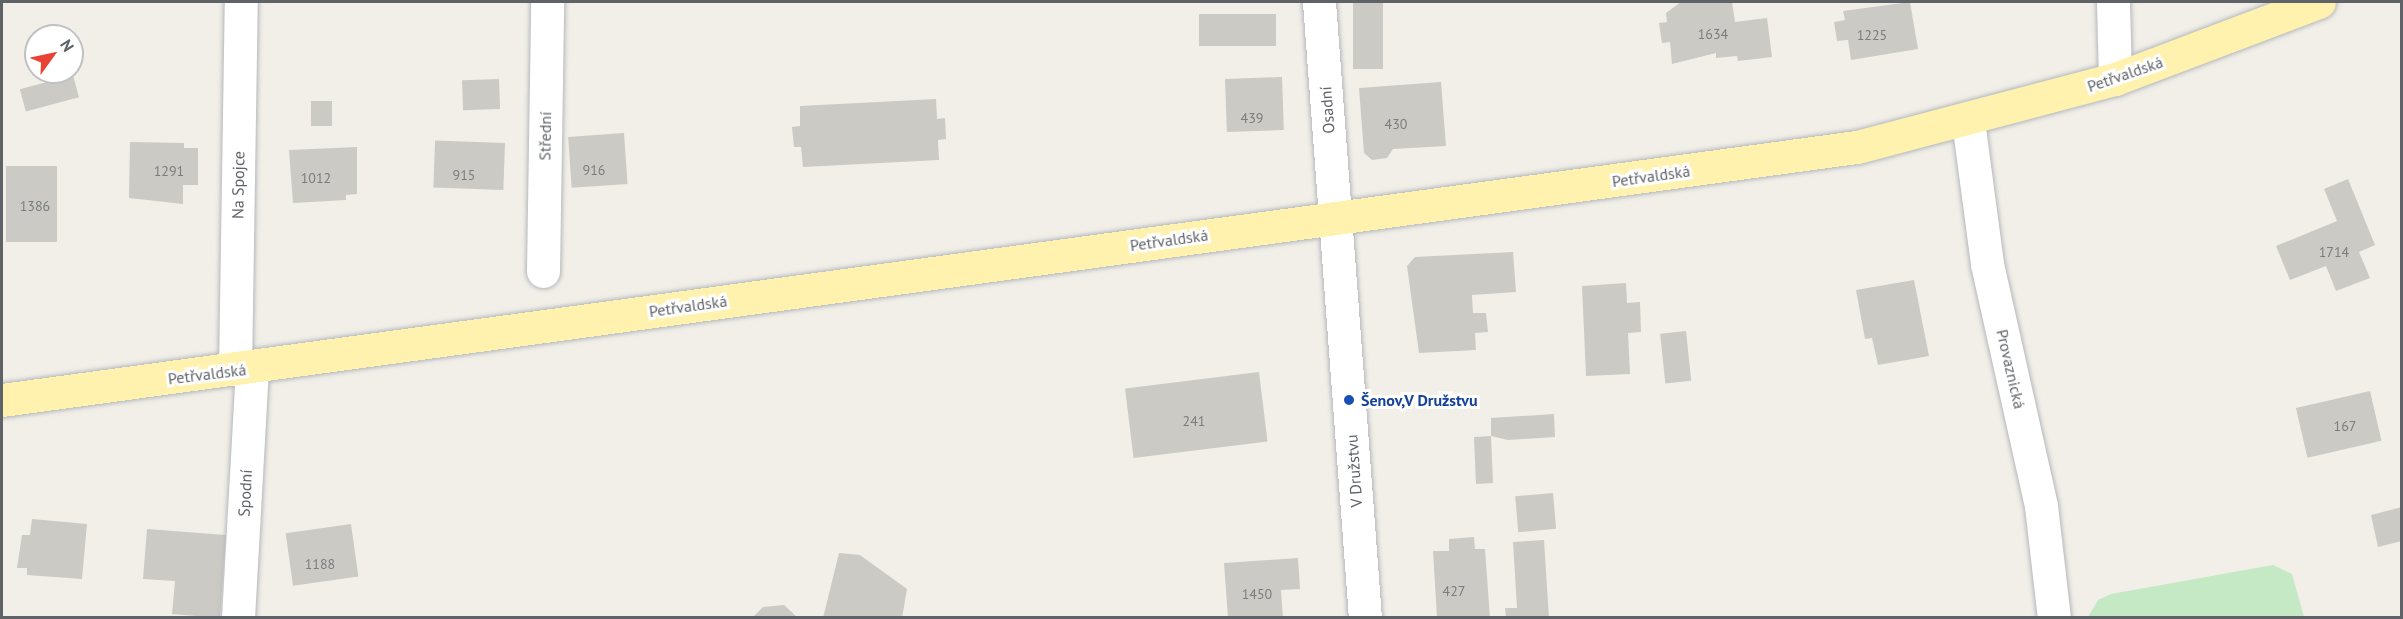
<!DOCTYPE html>
<meta charset="utf-8">
<style>
body{margin:0}
#map{position:relative;width:2403px;height:619px;overflow:hidden;background:#f1efe8;font-family:"PT Sans",sans-serif}
div>[style]{position:absolute}
.green>*{inset:0;background:#c5e8c5}
.building>*{inset:0;background:#cccac5;transform-origin:0 0}
.roads{filter:drop-shadow(0 0 2px #b5b8bc) drop-shadow(0 0 2px #b5b8bc)}
.minor>*{height:33px;margin:-16.5px;padding:0 16.5px;transform-origin:16.5px;border-radius:16.5px;background:#fff}
.major>*{height:33px;margin:-16.5px;padding:0 16.5px;transform-origin:16.5px;border-radius:16.5px;background:#fff2af}
.dots>*{width:16px;height:16px;translate:-50% -50%;box-sizing:border-box;border:3px solid #fff;border-radius:50%}
span{translate:-50% -50%;white-space:nowrap;text-align:center;line-height:1.15;-webkit-text-stroke:6px #fff;paint-order:stroke}
.number-label{font-size:14px;color:#7a7d7f}
.number-label span{-webkit-text-stroke-width:0}
.street-label{font-size:16px;color:#5f6368}
.transit-label{font-size:16px;color:#164399;font-weight:700}
.left{translate:0 -50%;text-align:left}
.frame{position:absolute;inset:0;border:3px solid #5f6368;pointer-events:none}
.north{position:absolute;left:24px;top:24px;width:60px;height:60px;box-sizing:border-box;background:#fff;border:2px solid #bfc1c3;border-radius:50%;rotate:57deg;font-size:16px;font-weight:700;line-height:24px;text-align:center;color:#5f6368}
.north::after{content:'';display:block;margin:auto;width:21px;height:27px;background:#ea4335;clip-path:polygon(50% 0,100% 100%,50% 72%,0 100%)}
</style>
<div id="map">
<div class="green">
<i style="clip-path:polygon(2273px 565px,2292px 574px,2304px 617px,2088px 617px,2098px 600px,2111px 594px)"></i>
</div>
<div class="building">
<i style="left:1353px;top:2px;width:30px;height:67px"></i>
<i style="clip-path:polygon(1681px 2px,1732px 2px,1735px 22px,1767px 18px,1772px 57px,1738px 61px,1737px 56px,1716px 58px,1716px 53px,1672px 64px,1670px 42px,1662px 43px,1659px 23px,1667px 22px,1666px 13px)"></i>
<i style="clip-path:polygon(1910px 2px,1918px 49px,1851px 60px,1848px 40px,1837px 41px,1834px 22px,1845px 20px,1843px 11px)"></i>
<i style="left:1276px;top:14px;width:32px;height:77px;rotate:90deg"></i>
<i style="left:73px;top:75px;width:23px;height:55px;rotate:75deg"></i>
<i style="left:1282px;top:77px;width:53px;height:57px;rotate:88deg"></i>
<i style="left:499px;top:79px;width:30px;height:37px;rotate:88deg"></i>
<i style="clip-path:polygon(1441px 82px,1446px 146px,1393px 149px,1387px 158px,1372px 160px,1364px 153px,1359px 88px)"></i>
<i style="clip-path:polygon(936px 99px,937px 119px,945px 118px,946px 139px,938px 140px,939px 160px,803px 167px,801px 147px,794px 147px,792px 127px,800px 126px,800px 106px)"></i>
<i style="left:311px;top:101px;width:21px;height:25px"></i>
<i style="left:624px;top:133px;width:51px;height:56px;rotate:86deg"></i>
<i style="clip-path:polygon(130px 142px,184px 143px,184px 148px,198px 148px,198px 185px,183px 185px,183px 204px,129px 198px)"></i>
<i style="left:505px;top:143px;width:47px;height:70px;rotate:92deg"></i>
<i style="clip-path:polygon(357px 147px,357px 194px,346px 195px,346px 200px,293px 203px,289px 150px)"></i>
<i style="left:6px;top:166px;width:51px;height:76px"></i>
<i style="clip-path:polygon(2348px 179px,2375px 245px,2359px 252px,2370px 278px,2336px 291px,2326px 266px,2290px 280px,2276px 246px,2337px 221px,2324px 189px)"></i>
<i style="clip-path:polygon(1513px 252px,1516px 292px,1472px 295px,1473px 313px,1486px 313px,1488px 332px,1475px 333px,1476px 350px,1419px 353px,1407px 266px,1415px 257px)"></i>
<i style="clip-path:polygon(1914px 280px,1929px 356px,1878px 365px,1872px 338px,1865px 339px,1856px 290px)"></i>
<i style="clip-path:polygon(1626px 283px,1627px 303px,1640px 302px,1641px 332px,1628px 333px,1630px 374px,1586px 376px,1582px 286px)"></i>
<i style="left:1686px;top:331px;width:50px;height:26px;rotate:84deg"></i>
<i style="left:1259px;top:372px;width:70px;height:135px;rotate:83deg"></i>
<i style="left:2370px;top:391px;width:51px;height:76px;rotate:77deg"></i>
<i style="clip-path:polygon(1554px 414px,1555px 437px,1508px 440px,1491px 436px,1493px 483px,1476px 484px,1474px 437px,1491px 436px,1491px 418px)"></i>
<i style="left:1553px;top:493px;width:36px;height:38px;rotate:85deg"></i>
<i style="clip-path:polygon(2402px 507px,2402px 541px,2378px 547px,2371px 515px)"></i>
<i style="clip-path:polygon(32px 519px,87px 524px,82px 579px,27px 575px,27px 568px,17px 568px,22px 535px,30px 535px)"></i>
<i style="left:351px;top:524px;width:53px;height:66px;rotate:82deg"></i>
<i style="clip-path:polygon(147px 529px,226px 535px,220px 618px,172px 614px,175px 581px,143px 579px)"></i>
<i style="clip-path:polygon(1474px 537px,1475px 549px,1485px 549px,1490px 618px,1437px 618px,1433px 551px,1449px 551px,1449px 539px)"></i>
<i style="clip-path:polygon(1544px 540px,1549px 618px,1506px 618px,1505px 608px,1517px 608px,1513px 542px)"></i>
<i style="clip-path:polygon(839px 553px,860px 555px,907px 589px,902px 618px,823px 618px)"></i>
<i style="clip-path:polygon(1298px 558px,1300px 589px,1281px 590px,1283px 618px,1228px 618px,1224px 563px)"></i>
<i style="clip-path:polygon(784px 605px,798px 618px,752px 618px,763px 607px)"></i>
</div>
<div class="roads">
<div class="minor">
<i style="left:1319px;top:2px;width:618px;rotate:85.73deg"></i>
<i style="left:2113px;top:2px;width:77px;rotate:88.5deg"></i>
<i style="left:1968px;top:121px;width:144px;rotate:82.4deg"></i>
<i style="left:1987px;top:264px;width:248px;rotate:77.4deg"></i>
<i style="left:2041px;top:506px;width:113px;rotate:83.4deg"></i>
<i style="left:543px;top:271px;width:269px;rotate:-89.1deg"></i>
<i style="left:235px;top:369px;width:367px;rotate:-89.1deg"></i>
<i style="left:238px;top:618px;width:250px;rotate:-86.8deg"></i>
</div>
<div class="major">
<i style="left:2px;top:400px;width:1872px;rotate:-7.77deg"></i>
<i style="left:1857px;top:147px;width:267px;rotate:-14.8deg"></i>
<i style="left:2115px;top:79px;width:218px;rotate:-20.7deg"></i>
</div>
</div>
<div class="dots">
<i style="left:1349px;top:400px;background:#1a4fb4"></i>
</div>
<div class="number-label">
<span style="left:1713px;top:34px">1634</span>
<span style="left:1872px;top:35px">1225</span>
<span style="left:1252px;top:118px">439</span>
<span style="left:1396px;top:124px">430</span>
<span style="left:594px;top:170px">916</span>
<span style="left:169px;top:171px">1291</span>
<span style="left:464px;top:175px">915</span>
<span style="left:316px;top:178px">1012</span>
<span style="left:35px;top:206px">1386</span>
<span style="left:2334px;top:252px">1714</span>
<span style="left:1194px;top:421px">241</span>
<span style="left:2345px;top:426px">167</span>
<span style="left:320px;top:564px">1188</span>
<span style="left:1454px;top:591px">427</span>
<span style="left:1257px;top:594px">1450</span>
</div>
<div class="street-label">
<span style="left:2125px;top:74px;rotate:-19deg">Petřvaldská</span>
<span style="left:1327px;top:110px;rotate:-94deg">Osadní</span>
<span style="left:545px;top:136px;rotate:-89deg">Střední</span>
<span style="left:1651px;top:176px;rotate:-8deg">Petřvaldská</span>
<span style="left:238px;top:185px;rotate:-89deg">Na Spojce</span>
<span style="left:1169px;top:240px;rotate:-8deg">Petřvaldská</span>
<span style="left:688px;top:306px;rotate:-8deg">Petřvaldská</span>
<span style="left:2011px;top:369px;rotate:77deg">Provaznická</span>
<span style="left:207px;top:374px;rotate:-7deg">Petřvaldská</span>
<span style="left:1354px;top:471px;rotate:-94deg">V Družstvu</span>
<span style="left:245px;top:493px;rotate:-87deg">Spodní</span>
</div>
<div class="transit-label">
<span class="left" style="left:1361px;top:400px">Šenov,V Družstvu</span>
</div>
<div class="frame"></div>
<div class="north">N</div>
</div>
